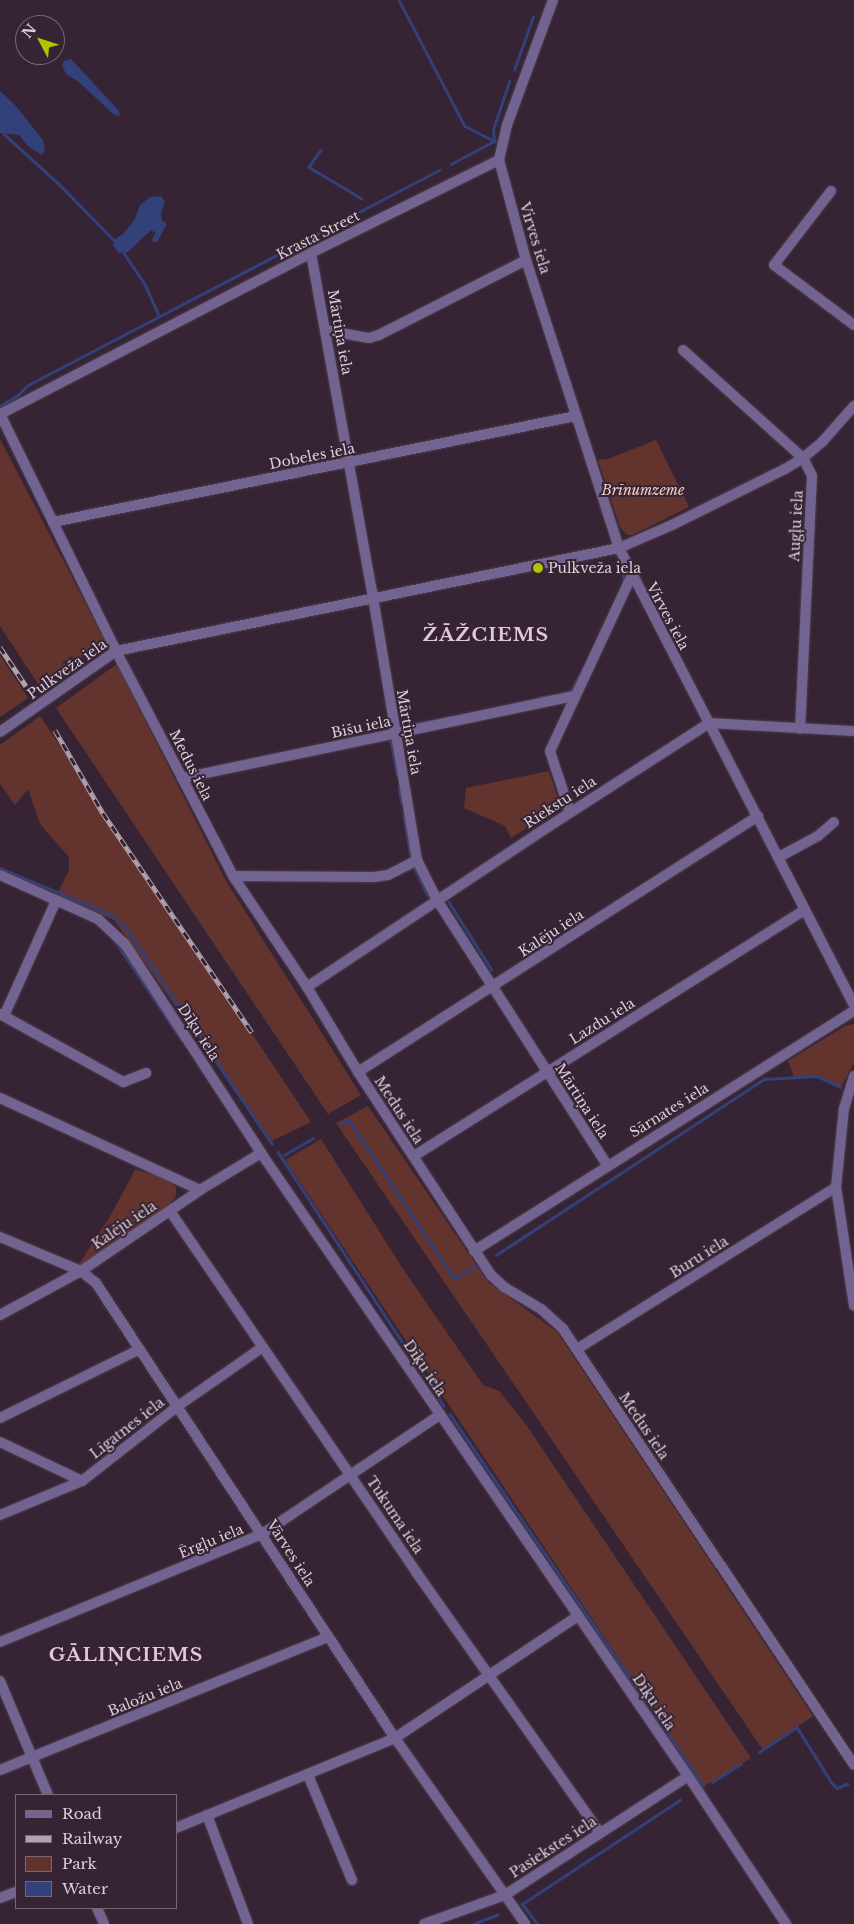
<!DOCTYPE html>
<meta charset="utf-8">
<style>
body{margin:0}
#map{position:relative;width:854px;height:1924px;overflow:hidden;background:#362434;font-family:"Libre Baskerville",serif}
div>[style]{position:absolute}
.green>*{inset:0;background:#63342e}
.water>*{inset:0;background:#33417a}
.stream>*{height:2.5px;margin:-1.25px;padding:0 1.25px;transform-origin:1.25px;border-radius:1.25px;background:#33417a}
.roads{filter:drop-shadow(0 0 1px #503f4f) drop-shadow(0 0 1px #503f4f)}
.minor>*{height:10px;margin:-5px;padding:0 5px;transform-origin:5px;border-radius:5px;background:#736390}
.rail>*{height:4.5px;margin-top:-2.25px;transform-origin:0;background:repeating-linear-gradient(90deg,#362434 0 8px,#b0a3af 0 16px);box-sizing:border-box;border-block:1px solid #b0a3af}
.dots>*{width:14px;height:14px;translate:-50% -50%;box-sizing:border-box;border:2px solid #362434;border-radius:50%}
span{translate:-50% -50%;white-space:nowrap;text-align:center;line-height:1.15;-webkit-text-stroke:4px #362434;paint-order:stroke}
.street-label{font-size:14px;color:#dbcfda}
.park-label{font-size:14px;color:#f9ccc5;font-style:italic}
.poi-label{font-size:14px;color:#dbcfda}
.left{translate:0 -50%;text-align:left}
.district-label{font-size:19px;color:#dfc8dc;font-weight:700;letter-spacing:1px}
.legend{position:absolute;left:15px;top:1794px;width:162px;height:115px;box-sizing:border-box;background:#362434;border:1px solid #786876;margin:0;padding:6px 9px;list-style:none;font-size:15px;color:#dbcfda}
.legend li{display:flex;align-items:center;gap:10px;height:25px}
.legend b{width:25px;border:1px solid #786876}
.north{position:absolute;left:15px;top:15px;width:50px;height:50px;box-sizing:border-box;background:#362434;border:1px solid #786876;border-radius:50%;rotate:310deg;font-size:14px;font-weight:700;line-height:20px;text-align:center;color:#dbcfda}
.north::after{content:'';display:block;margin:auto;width:18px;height:22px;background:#b0c501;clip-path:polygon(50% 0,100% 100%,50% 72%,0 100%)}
</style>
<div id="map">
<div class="green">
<i style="clip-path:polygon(0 439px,105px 641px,40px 687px,0 626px)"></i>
<i style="clip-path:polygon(656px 440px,689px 507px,632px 535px,627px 535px,620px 527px,598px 460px,608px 459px)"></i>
<i style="clip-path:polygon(0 655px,28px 698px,0 717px)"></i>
<i style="clip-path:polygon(117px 664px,226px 881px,361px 1095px,328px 1114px,56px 708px)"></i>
<i style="clip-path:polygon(40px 716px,311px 1122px,272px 1141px,114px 920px,57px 895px,69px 870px,69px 857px,40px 824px,28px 789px,15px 805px,0 784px,0 745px)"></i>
<i style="clip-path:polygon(549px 771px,561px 807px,511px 838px,505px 826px,464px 808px,466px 788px)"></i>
<i style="clip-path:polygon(854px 1024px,854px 1063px,841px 1087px,817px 1076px,794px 1077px,788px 1061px,845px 1026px)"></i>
<i style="clip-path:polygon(368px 1106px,488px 1282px,557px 1332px,813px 1716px,763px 1750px,336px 1123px)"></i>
<i style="clip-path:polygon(321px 1139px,403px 1269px,483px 1385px,499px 1391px,527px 1426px,751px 1758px,704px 1786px,285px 1160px)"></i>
<i style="clip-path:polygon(135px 1170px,155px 1174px,170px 1181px,176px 1187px,176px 1196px,169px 1205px,83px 1266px,79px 1264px,109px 1218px)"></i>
</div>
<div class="water">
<i style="clip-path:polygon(71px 59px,119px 111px,120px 115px,117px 116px,112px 113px,79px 82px,66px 74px,62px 65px,64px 61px)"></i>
<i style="clip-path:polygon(0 91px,14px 104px,43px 140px,45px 150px,42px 155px,29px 147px,19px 135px,0 133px)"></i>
<i style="clip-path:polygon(161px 196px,165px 202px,161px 213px,162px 220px,167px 224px,157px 242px,153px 242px,152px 239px,156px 233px,151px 230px,128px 252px,119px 253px,113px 245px,116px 238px,123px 234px,135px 219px,140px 205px,150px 197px)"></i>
</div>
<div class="stream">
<i style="left:399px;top:0;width:142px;rotate:62.4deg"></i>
<i style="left:465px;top:126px;width:33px;rotate:27deg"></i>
<i style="left:514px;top:70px;width:56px;rotate:-70.3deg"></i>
<i style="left:4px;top:134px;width:72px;rotate:42.2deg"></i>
<i style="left:57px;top:182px;width:83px;rotate:45.5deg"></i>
<i style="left:494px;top:141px;width:11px;rotate:-95deg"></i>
<i style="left:493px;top:130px;width:51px;rotate:-71.6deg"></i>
<i style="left:321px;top:150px;width:21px;rotate:125deg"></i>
<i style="left:309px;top:167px;width:61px;rotate:30.8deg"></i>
<i style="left:451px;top:164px;width:49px;rotate:-28.1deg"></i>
<i style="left:124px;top:253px;width:37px;rotate:56deg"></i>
<i style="left:145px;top:284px;width:35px;rotate:66deg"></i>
<i style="left:0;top:406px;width:21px;rotate:-31deg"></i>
<i style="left:18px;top:395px;width:14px;rotate:-45deg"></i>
<i style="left:28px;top:385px;width:464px;rotate:-27.6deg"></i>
<i style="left:622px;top:567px;width:13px;rotate:81deg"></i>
<i style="left:559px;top:694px;width:12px;rotate:-14deg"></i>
<i style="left:571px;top:691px;width:26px;rotate:-62deg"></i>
<i style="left:538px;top:698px;width:15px;rotate:-11deg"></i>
<i style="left:403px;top:726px;width:49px;rotate:-10.6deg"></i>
<i style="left:391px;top:740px;width:35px;rotate:80deg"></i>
<i style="left:399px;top:788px;width:16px;rotate:79deg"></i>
<i style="left:404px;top:816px;width:41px;rotate:80.1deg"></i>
<i style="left:414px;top:867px;width:32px;rotate:64deg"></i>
<i style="left:0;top:868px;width:119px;rotate:22.7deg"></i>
<i style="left:110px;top:914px;width:18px;rotate:38deg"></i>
<i style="left:124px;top:925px;width:264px;rotate:55.9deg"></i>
<i style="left:449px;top:902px;width:80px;rotate:57.7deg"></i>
<i style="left:113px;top:938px;width:122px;rotate:56deg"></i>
<i style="left:340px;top:1124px;width:10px;rotate:-24deg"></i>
<i style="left:349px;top:1120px;width:190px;rotate:56.4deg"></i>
<i style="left:454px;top:1278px;width:24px;rotate:-28deg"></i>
<i style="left:278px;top:1152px;width:303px;rotate:56.8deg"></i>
<i style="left:284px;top:1155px;width:34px;rotate:-30deg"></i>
<i style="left:496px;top:1255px;width:321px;rotate:-33.3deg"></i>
<i style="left:764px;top:1079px;width:53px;rotate:-3.2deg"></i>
<i style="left:817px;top:1076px;width:26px;rotate:25deg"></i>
<i style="left:450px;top:1414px;width:450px;rotate:55.7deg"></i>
<i style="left:759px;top:1752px;width:45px;rotate:-33.3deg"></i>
<i style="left:797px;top:1727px;width:66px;rotate:58deg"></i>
<i style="left:832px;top:1783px;width:7px;rotate:45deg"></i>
<i style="left:837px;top:1788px;width:11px;rotate:-22deg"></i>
<i style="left:712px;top:1782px;width:34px;rotate:-32deg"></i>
<i style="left:473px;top:1924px;width:26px;rotate:-21deg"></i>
<i style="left:537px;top:1924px;width:25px;rotate:-127deg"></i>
<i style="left:522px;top:1904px;width:189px;rotate:-33.4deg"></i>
</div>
<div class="roads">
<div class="minor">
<i style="left:553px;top:0;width:133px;rotate:110.2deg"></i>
<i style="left:507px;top:125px;width:36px;rotate:103deg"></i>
<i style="left:499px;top:160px;width:104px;rotate:74.9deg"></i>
<i style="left:526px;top:260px;width:303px;rotate:72.1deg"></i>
<i style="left:619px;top:548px;width:514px;rotate:62.79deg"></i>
<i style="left:499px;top:160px;width:210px;rotate:153.7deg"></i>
<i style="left:311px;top:253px;width:350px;rotate:152.6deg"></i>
<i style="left:0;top:414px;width:264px;rotate:63.9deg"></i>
<i style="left:116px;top:651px;width:254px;rotate:62.5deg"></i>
<i style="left:233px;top:876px;width:133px;rotate:56.3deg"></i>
<i style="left:307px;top:987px;width:99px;rotate:59deg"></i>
<i style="left:358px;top:1072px;width:243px;rotate:56.8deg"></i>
<i style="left:491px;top:1275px;width:18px;rotate:43deg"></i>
<i style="left:504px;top:1287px;width:43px;rotate:30.7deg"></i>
<i style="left:541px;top:1309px;width:30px;rotate:42deg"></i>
<i style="left:563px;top:1329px;width:524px;rotate:56.28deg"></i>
<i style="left:831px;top:191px;width:93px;rotate:127.6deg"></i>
<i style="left:774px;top:265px;width:100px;rotate:36.9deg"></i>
<i style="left:311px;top:253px;width:343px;rotate:79.8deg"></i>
<i style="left:372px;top:591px;width:273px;rotate:80.5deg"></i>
<i style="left:417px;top:860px;width:45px;rotate:63.4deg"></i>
<i style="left:437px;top:900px;width:315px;rotate:57.3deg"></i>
<i style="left:325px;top:330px;width:45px;rotate:10.3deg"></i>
<i style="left:369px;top:338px;width:10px;rotate:-17deg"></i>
<i style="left:379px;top:335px;width:165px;rotate:-27deg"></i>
<i style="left:683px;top:350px;width:161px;rotate:42deg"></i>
<i style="left:803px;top:458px;width:20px;rotate:63deg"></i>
<i style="left:812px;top:476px;width:253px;rotate:92.7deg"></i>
<i style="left:53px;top:522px;width:534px;rotate:-11.46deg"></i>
<i style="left:0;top:732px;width:141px;rotate:-34.9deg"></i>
<i style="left:116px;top:651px;width:513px;rotate:-11.57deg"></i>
<i style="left:619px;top:548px;width:58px;rotate:-23.5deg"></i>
<i style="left:672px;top:525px;width:126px;rotate:-26.4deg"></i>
<i style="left:785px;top:469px;width:21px;rotate:-31deg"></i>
<i style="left:803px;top:458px;width:26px;rotate:-40deg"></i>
<i style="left:823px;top:441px;width:47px;rotate:-48.5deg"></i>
<i style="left:182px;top:778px;width:401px;rotate:-11.8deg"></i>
<i style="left:570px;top:812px;width:64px;rotate:-108.2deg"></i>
<i style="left:550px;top:751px;width:194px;rotate:-65deg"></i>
<i style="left:779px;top:857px;width:44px;rotate:-28.3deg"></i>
<i style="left:818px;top:836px;width:21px;rotate:-41deg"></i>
<i style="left:0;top:875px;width:107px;rotate:24.2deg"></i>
<i style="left:98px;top:919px;width:37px;rotate:43deg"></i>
<i style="left:125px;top:944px;width:249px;rotate:56.9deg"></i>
<i style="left:261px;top:1153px;width:755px;rotate:55.57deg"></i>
<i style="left:688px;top:1776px;width:178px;rotate:56.5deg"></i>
<i style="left:233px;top:876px;width:141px;rotate:0.4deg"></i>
<i style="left:374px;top:877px;width:14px;rotate:-8deg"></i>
<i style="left:388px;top:875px;width:33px;rotate:-27deg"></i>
<i style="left:307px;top:987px;width:276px;rotate:-33.6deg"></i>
<i style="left:537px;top:834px;width:205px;rotate:-32.8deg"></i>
<i style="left:709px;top:723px;width:145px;rotate:3.2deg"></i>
<i style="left:0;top:1014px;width:141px;rotate:28.9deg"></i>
<i style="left:123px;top:1082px;width:25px;rotate:-21deg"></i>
<i style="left:4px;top:1016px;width:126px;rotate:-65.7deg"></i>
<i style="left:358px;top:1072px;width:475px;rotate:-32.6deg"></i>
<i style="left:854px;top:1076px;width:34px;rotate:107deg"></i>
<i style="left:844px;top:1108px;width:79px;rotate:95.8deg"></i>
<i style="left:836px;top:1187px;width:120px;rotate:81.4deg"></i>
<i style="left:0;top:1098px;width:220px;rotate:24.7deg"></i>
<i style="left:414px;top:1156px;width:462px;rotate:-32.2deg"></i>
<i style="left:170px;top:1211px;width:437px;rotate:55.7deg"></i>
<i style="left:416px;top:1572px;width:319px;rotate:54.8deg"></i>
<i style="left:0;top:1237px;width:88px;rotate:22.8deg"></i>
<i style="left:81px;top:1271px;width:19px;rotate:39deg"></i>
<i style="left:96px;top:1283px;width:544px;rotate:56.69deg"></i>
<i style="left:395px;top:1738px;width:227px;rotate:55deg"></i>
<i style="left:474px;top:1251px;width:449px;rotate:-32.3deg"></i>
<i style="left:0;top:1315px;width:92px;rotate:-28.5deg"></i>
<i style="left:81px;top:1271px;width:144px;rotate:-34.2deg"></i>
<i style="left:200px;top:1190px;width:71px;rotate:-31.2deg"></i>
<i style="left:577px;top:1349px;width:305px;rotate:-32deg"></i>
<i style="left:0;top:1418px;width:156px;rotate:-26.2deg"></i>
<i style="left:0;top:1442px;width:91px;rotate:25.4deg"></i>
<i style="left:0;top:1515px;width:89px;rotate:-22.5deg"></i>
<i style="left:82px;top:1481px;width:122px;rotate:-38deg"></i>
<i style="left:178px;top:1406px;width:103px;rotate:-34.8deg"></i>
<i style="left:0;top:1642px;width:283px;rotate:-22.4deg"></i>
<i style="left:262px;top:1534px;width:214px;rotate:-33.8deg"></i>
<i style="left:0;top:1681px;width:124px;rotate:67.2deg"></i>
<i style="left:0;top:1770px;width:354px;rotate:-22.1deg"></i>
<i style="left:308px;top:1775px;width:114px;rotate:67.3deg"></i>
<i style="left:207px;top:1815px;width:116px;rotate:69.4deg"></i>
<i style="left:176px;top:1828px;width:237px;rotate:-22.3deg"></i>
<i style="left:395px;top:1738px;width:220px;rotate:-33.7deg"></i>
<i style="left:0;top:1898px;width:17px;rotate:-21deg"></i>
<i style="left:97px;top:1908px;width:17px;rotate:66deg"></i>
<i style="left:424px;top:1924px;width:86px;rotate:-19.7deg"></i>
<i style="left:505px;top:1895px;width:218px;rotate:-33deg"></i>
</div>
</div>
<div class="rail">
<i style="left:0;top:647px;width:47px;rotate:56.3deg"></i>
<i style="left:55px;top:730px;width:96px;rotate:60deg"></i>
<i style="left:103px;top:813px;width:265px;rotate:55.8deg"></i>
</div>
<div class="dots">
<i style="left:538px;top:568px;background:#b0c501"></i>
</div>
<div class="street-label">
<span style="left:318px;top:235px;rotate:-27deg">Krasta Street</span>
<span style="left:535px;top:238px;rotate:73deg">Virves iela</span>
<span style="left:340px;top:332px;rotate:80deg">Mārtiņa iela</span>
<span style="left:312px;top:456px;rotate:-11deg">Dobeles iela</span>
<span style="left:796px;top:526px;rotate:-87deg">Augļu iela</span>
<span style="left:668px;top:616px;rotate:62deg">Virves iela</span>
<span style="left:67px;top:669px;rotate:-35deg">Pulkveža iela</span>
<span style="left:361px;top:727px;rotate:-12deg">Bišu iela</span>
<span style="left:409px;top:732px;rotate:80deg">Mārtiņa iela</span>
<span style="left:191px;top:765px;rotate:63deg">Medus iela</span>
<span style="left:560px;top:802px;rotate:-33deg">Riekstu iela</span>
<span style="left:551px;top:933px;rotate:-33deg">Kalēju iela</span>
<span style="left:602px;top:1021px;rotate:-32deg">Lazdu iela</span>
<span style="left:199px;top:1032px;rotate:57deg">Dīķu iela</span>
<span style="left:582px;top:1101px;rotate:57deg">Mārtiņa iela</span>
<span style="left:399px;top:1110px;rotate:57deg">Medus iela</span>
<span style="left:669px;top:1110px;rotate:-32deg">Sārnates iela</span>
<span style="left:124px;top:1225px;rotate:-34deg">Kalēju iela</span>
<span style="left:699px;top:1257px;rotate:-32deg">Buru iela</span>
<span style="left:425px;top:1368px;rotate:56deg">Dīķu iela</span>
<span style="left:644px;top:1426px;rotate:56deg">Medus iela</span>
<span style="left:127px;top:1428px;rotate:-38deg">Līgatnes iela</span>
<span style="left:395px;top:1515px;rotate:56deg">Tukuma iela</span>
<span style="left:211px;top:1541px;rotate:-22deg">Ērgļu iela</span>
<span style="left:291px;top:1553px;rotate:57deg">Vārves iela</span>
<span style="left:145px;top:1697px;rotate:-22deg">Baložu iela</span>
<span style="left:654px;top:1702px;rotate:56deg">Dīķu iela</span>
<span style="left:553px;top:1847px;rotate:-33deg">Pasiekstes iela</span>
</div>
<div class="park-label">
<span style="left:643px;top:490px">Brīnumzeme</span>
</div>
<div class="poi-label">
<span class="left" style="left:548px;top:568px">Pulkveža iela</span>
</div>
<div class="district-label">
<span style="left:486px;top:635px">ŽĀŽCIEMS</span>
<span style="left:126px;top:1655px">GĀLIŅCIEMS</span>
</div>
<ul class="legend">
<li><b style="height:6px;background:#736390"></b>Road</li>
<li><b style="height:6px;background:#b0a3af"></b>Railway</li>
<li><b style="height:14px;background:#63342e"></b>Park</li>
<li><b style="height:14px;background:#33417a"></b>Water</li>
</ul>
<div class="north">N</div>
</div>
